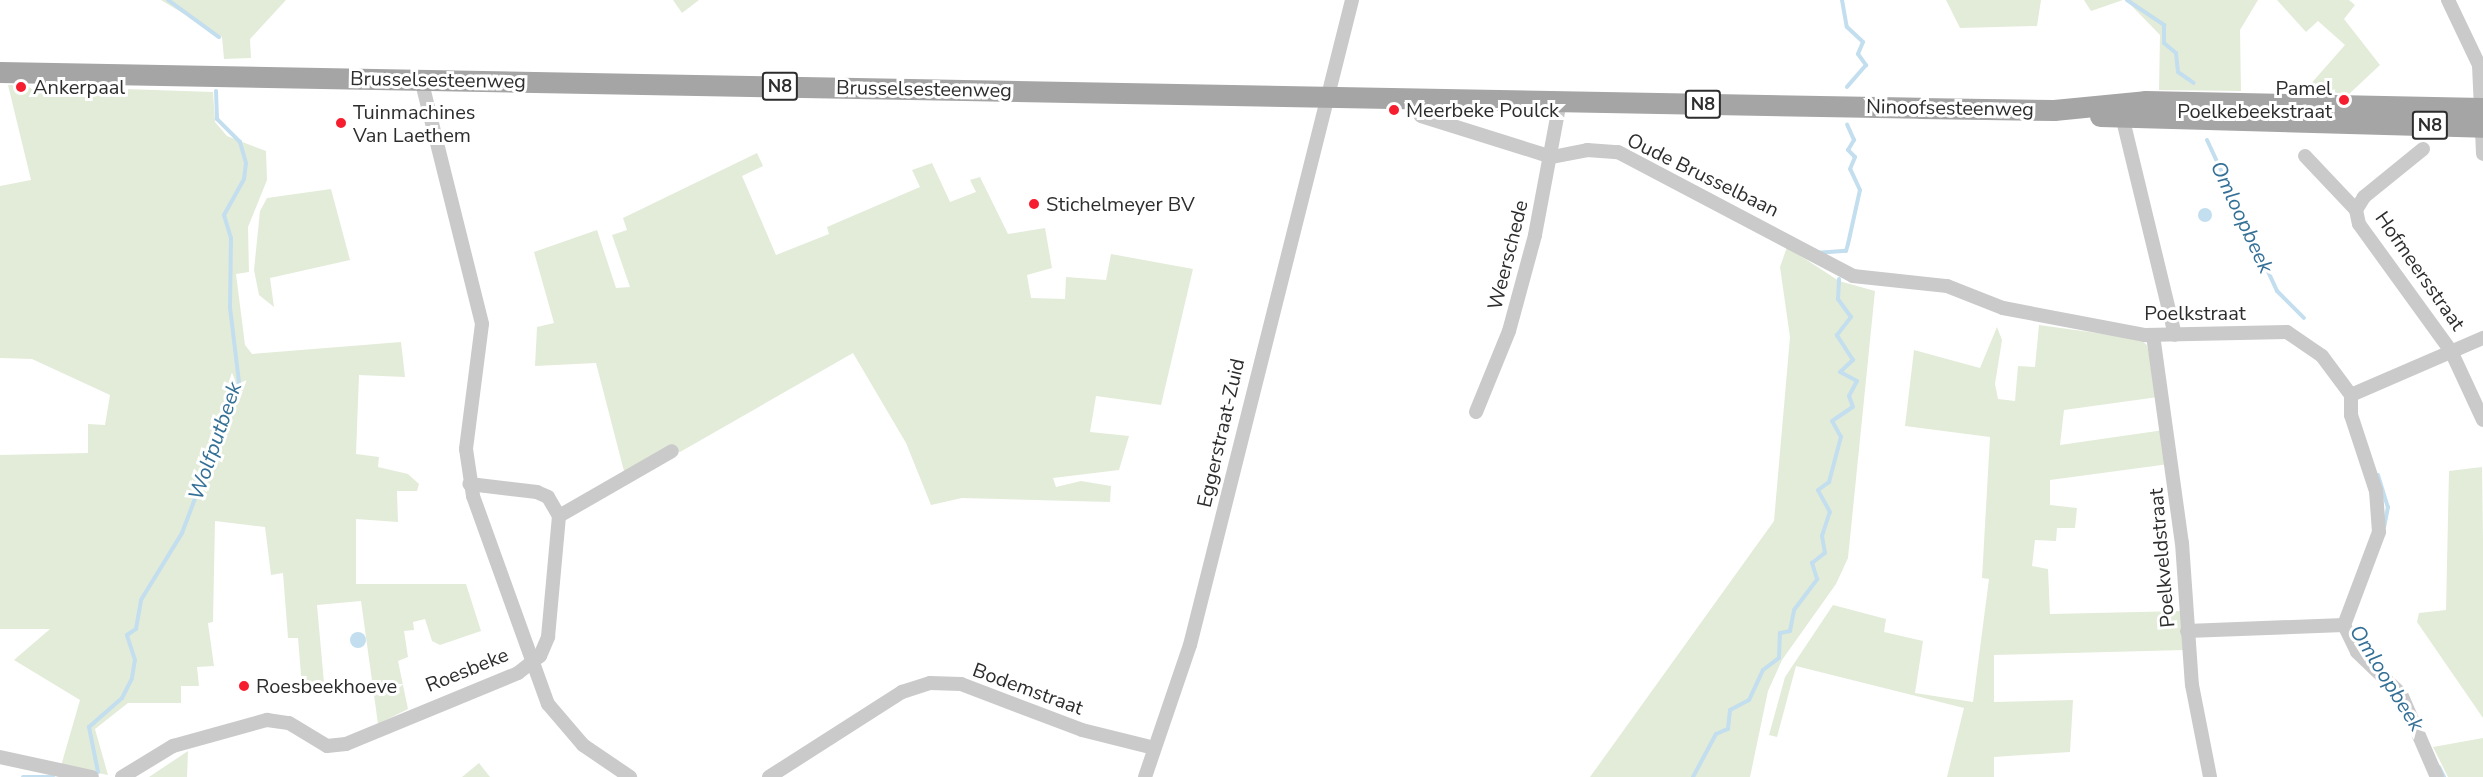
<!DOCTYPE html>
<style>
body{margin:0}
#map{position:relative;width:2483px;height:777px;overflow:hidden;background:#fff;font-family:"Nunito Sans",sans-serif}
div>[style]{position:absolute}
.green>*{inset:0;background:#e3ecd9}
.water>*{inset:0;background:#c3deee}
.round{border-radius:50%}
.stream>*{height:4px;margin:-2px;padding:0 2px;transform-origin:2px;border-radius:2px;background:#c3deee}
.minor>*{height:14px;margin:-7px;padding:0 7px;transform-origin:7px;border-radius:7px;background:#cacaca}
.primary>*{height:21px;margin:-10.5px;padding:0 10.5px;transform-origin:10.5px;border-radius:10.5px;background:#a5a5a5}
.dots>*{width:16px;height:16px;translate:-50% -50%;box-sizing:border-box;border:3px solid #fff;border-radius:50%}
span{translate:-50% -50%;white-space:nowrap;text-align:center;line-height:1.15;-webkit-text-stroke:6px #fff;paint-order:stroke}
.shield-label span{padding:2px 4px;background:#fff;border:2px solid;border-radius:4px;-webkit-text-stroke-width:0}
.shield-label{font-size:18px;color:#2d2d2d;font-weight:700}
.street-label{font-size:20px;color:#2d2d2d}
.poi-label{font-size:20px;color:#2d2d2d}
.left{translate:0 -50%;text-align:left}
.right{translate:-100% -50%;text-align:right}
.water-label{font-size:21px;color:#347096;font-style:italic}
</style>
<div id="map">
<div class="green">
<i style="clip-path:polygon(161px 0,286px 0,250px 39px,251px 58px,224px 59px,222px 37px)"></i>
<i style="clip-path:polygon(673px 0,699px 0,682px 13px)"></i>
<i style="clip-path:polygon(1946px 0,2041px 0,2037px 26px,1960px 28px)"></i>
<i style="clip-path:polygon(2084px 0,2123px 0,2091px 11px)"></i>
<i style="clip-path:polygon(2126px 0,2258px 0,2240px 30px,2241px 91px,2159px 90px,2160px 35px)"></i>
<i style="clip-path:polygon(2277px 0,2349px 0,2355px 5px,2344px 19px,2380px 65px,2348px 95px,2308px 87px,2345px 45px,2318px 21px,2306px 32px)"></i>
<i style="clip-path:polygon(8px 85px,213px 92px,215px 122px,227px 136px,266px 151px,267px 180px,248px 227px,249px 272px,236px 274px,245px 345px,252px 354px,401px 342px,405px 377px,359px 375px,356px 454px,379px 457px,378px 467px,408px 474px,419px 484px,417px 491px,397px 491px,398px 522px,356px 519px,356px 584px,466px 584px,481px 631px,440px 645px,432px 641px,425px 619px,413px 622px,414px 630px,404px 631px,408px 657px,398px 661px,408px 709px,378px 724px,361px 601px,317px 605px,324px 683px,302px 687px,298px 638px,288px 638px,283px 573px,271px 575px,265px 527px,215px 521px,213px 622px,208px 623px,214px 666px,197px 667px,199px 686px,181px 686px,181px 703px,128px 703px,95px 729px,108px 775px,61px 766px,80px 700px,14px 660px,50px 629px,0 629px,0 455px,88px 453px,88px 424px,105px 425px,110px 395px,32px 359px,0 358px,0 186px,31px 180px)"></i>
<i style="clip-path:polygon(757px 153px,763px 166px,742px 176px,776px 255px,829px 234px,827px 227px,920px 187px,912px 170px,932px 163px,950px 202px,976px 192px,970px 180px,980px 177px,1008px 234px,1045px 228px,1052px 268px,1027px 275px,1031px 298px,1065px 299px,1066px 277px,1106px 280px,1111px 254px,1193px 269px,1161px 405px,1096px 396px,1090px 432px,1129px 436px,1119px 470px,1053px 478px,1056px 487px,1081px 481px,1111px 486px,1110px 502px,962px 498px,931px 505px,906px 443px,853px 353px,680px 452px,673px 449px,625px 475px,596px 363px,535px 366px,537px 327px,554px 323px,534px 252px,597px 230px,616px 288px,630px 287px,612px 235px,627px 230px,623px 218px)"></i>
<i style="clip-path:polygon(331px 189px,350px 260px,270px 278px,274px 307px,259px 295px,254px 270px,260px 211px,267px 198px)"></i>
<i style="clip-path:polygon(1787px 247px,1839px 281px,1875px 291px,1848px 558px,1836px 584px,1782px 660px,1768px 691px,1750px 777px,1590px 777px,1774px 521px,1790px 337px,1780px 267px)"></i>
<i style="clip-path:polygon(2039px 325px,2140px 339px,2147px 345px,2158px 397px,2064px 410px,2060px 445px,2164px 430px,2169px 464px,2050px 480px,2050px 505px,2077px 508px,2075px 528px,2057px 528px,2056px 541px,2035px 540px,2032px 566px,2048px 569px,2050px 614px,2182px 611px,2185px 650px,1994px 655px,1994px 702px,2073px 700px,2070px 752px,1994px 757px,1994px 777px,1947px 777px,1964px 708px,1796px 666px,1777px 737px,1769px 735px,1785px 677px,1833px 605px,1886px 619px,1884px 632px,1923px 641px,1915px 693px,1973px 702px,1989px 579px,1982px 578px,1990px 437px,1905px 426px,1914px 350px,1980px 368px,1997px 327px,2002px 340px,1995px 384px,1998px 399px,2015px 401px,2018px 366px,2035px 367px)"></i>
<i style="clip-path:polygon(2482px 467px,2483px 539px,2483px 718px,2417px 622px,2419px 613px,2446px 610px,2449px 471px)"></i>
<i style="clip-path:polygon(2483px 738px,2483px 777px,2448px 777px,2433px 747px)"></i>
<i style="clip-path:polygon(188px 751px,187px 777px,149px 777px)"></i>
<i style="clip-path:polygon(479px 763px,490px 777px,462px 777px)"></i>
</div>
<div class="water">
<i class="round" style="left:2198px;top:208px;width:14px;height:14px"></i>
<i class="round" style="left:350px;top:632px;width:16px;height:16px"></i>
</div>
<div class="stream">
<i style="left:168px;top:0;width:63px;rotate:36deg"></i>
<i style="left:1842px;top:0;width:27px;rotate:80deg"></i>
<i style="left:1847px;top:27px;width:22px;rotate:43deg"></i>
<i style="left:1863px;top:42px;width:13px;rotate:113deg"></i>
<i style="left:1858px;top:54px;width:14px;rotate:54deg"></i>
<i style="left:1866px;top:65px;width:29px;rotate:131deg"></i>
<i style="left:2127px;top:0;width:45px;rotate:34deg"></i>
<i style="left:2164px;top:25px;width:18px;rotate:90deg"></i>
<i style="left:2164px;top:43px;width:16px;rotate:40deg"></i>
<i style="left:2176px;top:53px;width:19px;rotate:84deg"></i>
<i style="left:2178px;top:72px;width:19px;rotate:35deg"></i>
<i style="left:2207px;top:140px;width:166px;rotate:65.1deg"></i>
<i style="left:2277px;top:291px;width:38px;rotate:45deg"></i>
<i style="left:1815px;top:253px;width:31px;rotate:-4deg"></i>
<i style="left:1846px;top:251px;width:7px;rotate:-74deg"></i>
<i style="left:1848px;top:244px;width:55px;rotate:-77.5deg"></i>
<i style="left:1860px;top:190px;width:23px;rotate:-115deg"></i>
<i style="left:1850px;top:169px;width:13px;rotate:-67deg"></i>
<i style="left:1855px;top:157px;width:10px;rotate:-135deg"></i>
<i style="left:1848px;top:150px;width:12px;rotate:-59deg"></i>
<i style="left:1854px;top:140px;width:17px;rotate:-114deg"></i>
<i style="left:2378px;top:475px;width:34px;rotate:73deg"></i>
<i style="left:2388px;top:507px;width:20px;rotate:101deg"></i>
<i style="left:2439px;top:767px;width:11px;rotate:63deg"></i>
<i style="left:98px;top:772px;width:46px;rotate:-101.3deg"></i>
<i style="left:89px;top:727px;width:44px;rotate:-41.3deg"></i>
<i style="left:122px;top:698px;width:22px;rotate:-63deg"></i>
<i style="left:132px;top:678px;width:18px;rotate:-81deg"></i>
<i style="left:135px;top:660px;width:26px;rotate:-108deg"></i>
<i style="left:127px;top:635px;width:11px;rotate:-34deg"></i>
<i style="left:136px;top:629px;width:29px;rotate:-80deg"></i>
<i style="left:141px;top:600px;width:79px;rotate:-58.5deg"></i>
<i style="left:182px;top:533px;width:161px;rotate:-69.3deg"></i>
<i style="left:239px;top:382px;width:75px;rotate:-96.9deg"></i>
<i style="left:230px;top:308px;width:70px;rotate:-89.2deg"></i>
<i style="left:231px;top:238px;width:24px;rotate:-107deg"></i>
<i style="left:224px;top:215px;width:41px;rotate:-60.9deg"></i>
<i style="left:244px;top:179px;width:16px;rotate:-83deg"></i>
<i style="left:246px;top:163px;width:22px;rotate:-106deg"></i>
<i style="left:240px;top:142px;width:33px;rotate:-135deg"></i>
<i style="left:217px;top:119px;width:28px;rotate:-92deg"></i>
<i style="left:23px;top:777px;width:30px"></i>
<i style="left:1693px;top:777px;width:49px;rotate:-61.9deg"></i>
<i style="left:1716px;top:734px;width:13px;rotate:-23deg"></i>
<i style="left:1728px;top:729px;width:19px;rotate:-84deg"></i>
<i style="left:1730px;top:710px;width:21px;rotate:-28deg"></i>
<i style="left:1749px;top:700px;width:33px;rotate:-65deg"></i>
<i style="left:1763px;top:670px;width:20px;rotate:-37deg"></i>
<i style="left:1779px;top:658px;width:25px;rotate:-88deg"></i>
<i style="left:1780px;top:633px;width:10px;rotate:-11deg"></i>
<i style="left:1790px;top:631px;width:21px;rotate:-79deg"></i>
<i style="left:1794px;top:610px;width:39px;rotate:-53deg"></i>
<i style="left:1817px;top:579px;width:17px;rotate:-107deg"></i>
<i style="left:1812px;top:563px;width:16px;rotate:-38deg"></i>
<i style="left:1825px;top:553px;width:17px;rotate:-100deg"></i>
<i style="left:1822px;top:536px;width:25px;rotate:-72deg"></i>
<i style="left:1830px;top:512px;width:25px;rotate:-119deg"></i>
<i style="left:1818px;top:490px;width:14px;rotate:-36deg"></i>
<i style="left:1829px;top:482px;width:47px;rotate:-75.1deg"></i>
<i style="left:1841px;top:437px;width:18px;rotate:-119deg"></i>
<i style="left:1832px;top:421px;width:25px;rotate:-34deg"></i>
<i style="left:1853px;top:407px;width:12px;rotate:-110deg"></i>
<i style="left:1849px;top:396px;width:17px;rotate:-62deg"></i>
<i style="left:1857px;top:381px;width:19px;rotate:-152deg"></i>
<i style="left:1840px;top:372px;width:18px;rotate:-43deg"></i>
<i style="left:1853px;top:360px;width:30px;rotate:-123deg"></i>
<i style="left:1837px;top:335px;width:23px;rotate:-52deg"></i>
<i style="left:1851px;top:317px;width:22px;rotate:-126deg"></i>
<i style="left:1838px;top:299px;width:20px;rotate:-87deg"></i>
</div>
<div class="minor">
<i style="left:2448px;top:0;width:72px;rotate:64.5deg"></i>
<i style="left:2479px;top:65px;width:89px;rotate:87.4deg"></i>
<i style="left:421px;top:79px;width:252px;rotate:76deg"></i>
<i style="left:482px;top:324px;width:126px;rotate:97.3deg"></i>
<i style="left:466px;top:449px;width:48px;rotate:81.5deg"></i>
<i style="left:473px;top:496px;width:221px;rotate:70.2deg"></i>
<i style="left:548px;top:704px;width:54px;rotate:49.5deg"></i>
<i style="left:583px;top:745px;width:57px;rotate:34.2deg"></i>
<i style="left:1410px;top:99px;width:20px;rotate:57deg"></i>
<i style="left:1421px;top:116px;width:137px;rotate:17.4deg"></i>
<i style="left:1552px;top:157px;width:36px;rotate:-11deg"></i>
<i style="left:1587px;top:150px;width:31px;rotate:4deg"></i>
<i style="left:1618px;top:152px;width:266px;rotate:27.8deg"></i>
<i style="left:1853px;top:276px;width:95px;rotate:6.1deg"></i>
<i style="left:1947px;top:286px;width:60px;rotate:21.4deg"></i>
<i style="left:2003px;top:308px;width:145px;rotate:10.8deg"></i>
<i style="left:2145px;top:335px;width:142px;rotate:-1.2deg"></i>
<i style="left:2287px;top:332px;width:42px;rotate:34.4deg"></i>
<i style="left:2322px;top:356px;width:49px;rotate:53.4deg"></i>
<i style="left:2122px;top:116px;width:225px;rotate:76.4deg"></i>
<i style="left:2423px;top:149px;width:76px;rotate:140.9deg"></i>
<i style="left:2364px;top:197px;width:15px;rotate:122deg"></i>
<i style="left:2356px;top:210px;width:14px;rotate:78deg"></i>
<i style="left:2359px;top:224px;width:157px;rotate:54.1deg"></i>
<i style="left:2451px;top:351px;width:76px;rotate:65.1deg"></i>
<i style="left:2305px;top:156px;width:74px;rotate:46.6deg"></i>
<i style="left:2153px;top:335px;width:210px;rotate:82.1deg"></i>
<i style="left:2182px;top:543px;width:142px;rotate:86deg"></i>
<i style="left:2192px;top:685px;width:94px;rotate:78.9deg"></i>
<i style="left:2351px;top:395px;width:20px;rotate:90deg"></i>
<i style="left:2351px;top:415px;width:80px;rotate:71.8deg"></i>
<i style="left:2376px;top:491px;width:41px;rotate:85.8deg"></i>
<i style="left:2379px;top:532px;width:99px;rotate:110.6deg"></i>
<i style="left:2344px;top:625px;width:30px;rotate:64deg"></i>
<i style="left:2357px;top:652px;width:61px;rotate:43.7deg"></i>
<i style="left:2401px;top:694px;width:90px;rotate:66.6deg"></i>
<i style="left:2351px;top:395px;width:144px;rotate:-23.4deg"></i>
<i style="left:1476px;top:412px;width:87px;rotate:-67.8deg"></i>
<i style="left:1509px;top:331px;width:99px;rotate:-74.8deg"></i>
<i style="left:1535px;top:235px;width:135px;rotate:-79.4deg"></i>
<i style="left:559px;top:516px;width:130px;rotate:-29.9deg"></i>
<i style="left:2187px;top:631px;width:157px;rotate:-2.2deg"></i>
<i style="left:0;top:757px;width:94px;rotate:12.3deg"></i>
<i style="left:122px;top:777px;width:60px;rotate:-31.3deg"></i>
<i style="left:173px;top:746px;width:98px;rotate:-15.5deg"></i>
<i style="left:267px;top:720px;width:22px;rotate:8deg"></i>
<i style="left:289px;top:723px;width:44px;rotate:31.2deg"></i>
<i style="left:327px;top:746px;width:19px;rotate:-6deg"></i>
<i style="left:346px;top:744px;width:186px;rotate:-22.4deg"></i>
<i style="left:518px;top:673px;width:28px;rotate:-38deg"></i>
<i style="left:540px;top:656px;width:21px;rotate:-67deg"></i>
<i style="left:548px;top:637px;width:121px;rotate:-84.8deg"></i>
<i style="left:559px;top:516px;width:22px;rotate:-120deg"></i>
<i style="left:548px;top:497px;width:12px;rotate:-156deg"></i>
<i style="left:537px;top:492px;width:68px;rotate:-173.3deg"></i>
<i style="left:769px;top:777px;width:158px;rotate:-32.6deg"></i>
<i style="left:902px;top:692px;width:29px;rotate:-18deg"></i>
<i style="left:930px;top:683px;width:31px;rotate:2deg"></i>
<i style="left:961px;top:684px;width:129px;rotate:20.8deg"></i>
<i style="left:1082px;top:730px;width:74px;rotate:14deg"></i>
<i style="left:1145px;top:777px;width:139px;rotate:-71.2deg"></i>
<i style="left:1190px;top:645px;width:665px;rotate:-75.9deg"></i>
</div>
<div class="primary">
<i style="left:0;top:72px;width:1920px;rotate:1.07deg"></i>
<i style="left:1920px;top:108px;width:134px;rotate:0.9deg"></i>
<i style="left:2054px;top:110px;width:91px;rotate:-5.6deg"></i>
<i style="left:2145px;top:101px;width:338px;rotate:1.2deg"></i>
<i style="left:2100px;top:116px;width:383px;rotate:1.6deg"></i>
</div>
<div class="dots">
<i style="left:21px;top:87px;background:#f61d2e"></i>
<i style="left:2344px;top:100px;background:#f61d2e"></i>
<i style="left:1394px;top:110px;background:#f61d2e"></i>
<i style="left:341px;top:123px;background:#f61d2e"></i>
<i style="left:1034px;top:204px;background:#f61d2e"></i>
<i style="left:244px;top:686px;background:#f61d2e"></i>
</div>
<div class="shield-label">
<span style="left:780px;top:86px">N8</span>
<span style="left:1703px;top:104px">N8</span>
<span style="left:2430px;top:125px">N8</span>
</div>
<div class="street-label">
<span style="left:438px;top:80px;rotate:1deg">Brusselsesteenweg</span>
<span style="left:924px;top:89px;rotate:1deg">Brusselsesteenweg</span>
<span style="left:1950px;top:108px;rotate:1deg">Ninoofsesteenweg</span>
<span style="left:1703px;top:175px;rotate:26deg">Oude Brusselbaan</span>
<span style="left:1508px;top:255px;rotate:-76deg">Weerschede</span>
<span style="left:2420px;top:271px;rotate:55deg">Hofmeersstraat</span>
<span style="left:2195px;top:313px">Poelkstraat</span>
<span style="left:1221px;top:433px;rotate:-77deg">Eggerstraat-Zuid</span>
<span style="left:2162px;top:558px;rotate:-95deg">Poelkveldstraat</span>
<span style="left:467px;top:670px;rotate:-22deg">Roesbeke</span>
<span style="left:1028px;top:689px;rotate:20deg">Bodemstraat</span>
</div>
<div class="poi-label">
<span class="left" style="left:33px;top:87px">Ankerpaal</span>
<span class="right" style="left:2332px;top:100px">Pamel<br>Poelkebeekstraat</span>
<span class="left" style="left:1406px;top:110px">Meerbeke Poulck</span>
<span class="left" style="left:353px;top:124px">Tuinmachines<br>Van Laethem</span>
<span class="left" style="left:1046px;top:204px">Stichelmeyer BV</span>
<span class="left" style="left:256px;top:686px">Roesbeekhoeve</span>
</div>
<div class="water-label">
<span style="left:2242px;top:217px;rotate:65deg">Omloopbeek</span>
<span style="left:215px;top:441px;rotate:-71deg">Wolfputbeek</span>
<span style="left:2387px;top:678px;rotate:58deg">Omloopbeek</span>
</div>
</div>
